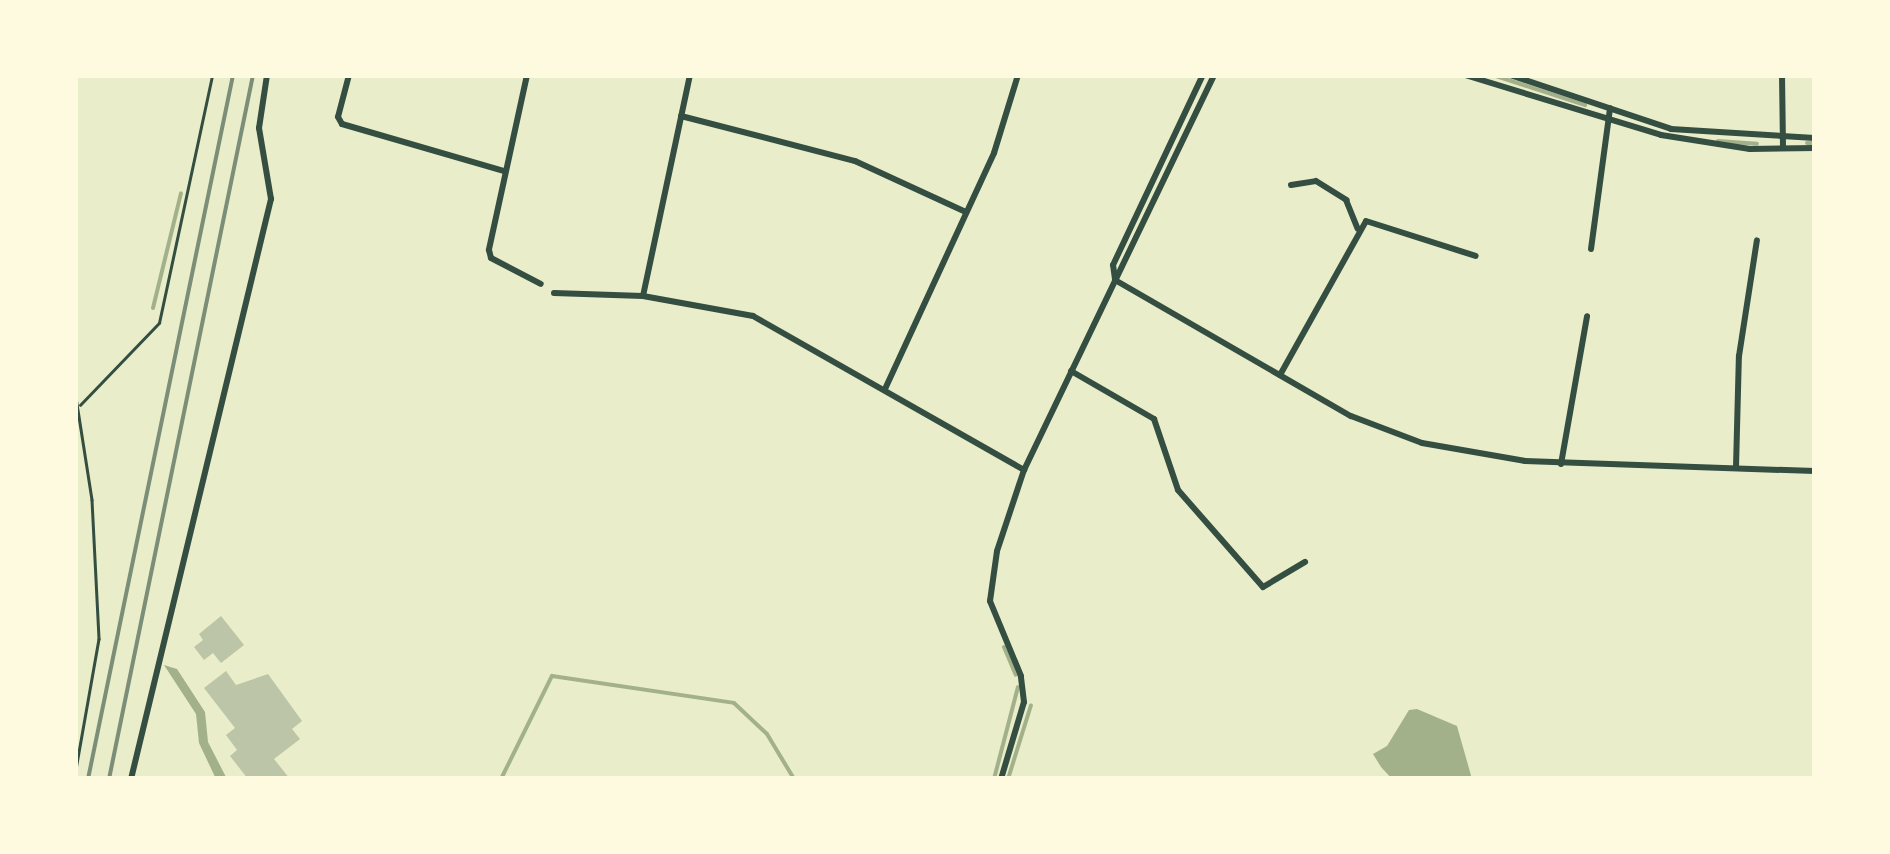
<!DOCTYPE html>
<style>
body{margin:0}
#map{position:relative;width:1890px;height:854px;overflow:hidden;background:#e9edc9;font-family:Bitter,serif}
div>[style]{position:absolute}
.water>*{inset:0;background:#a3b18a}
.stream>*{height:4px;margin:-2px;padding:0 2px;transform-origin:2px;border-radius:2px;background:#a3b18a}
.building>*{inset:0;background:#bcc5a7}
.path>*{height:2.5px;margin:-1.25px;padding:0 1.25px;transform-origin:1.25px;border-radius:1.25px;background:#344e41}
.minor>*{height:6px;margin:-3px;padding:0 3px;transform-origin:3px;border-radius:3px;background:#344e41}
.rail>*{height:4px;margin:-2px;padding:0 2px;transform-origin:2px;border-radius:2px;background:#7c8e77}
span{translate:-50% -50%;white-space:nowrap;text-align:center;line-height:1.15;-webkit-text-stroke:9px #fefae0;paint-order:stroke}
.frame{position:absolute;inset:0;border:78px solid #fefae0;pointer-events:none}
</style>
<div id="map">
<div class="water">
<i style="clip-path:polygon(164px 665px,177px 669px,205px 712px,208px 742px,227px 779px,216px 779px,199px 743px,196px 714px)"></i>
<i style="clip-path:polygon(1417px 709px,1457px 726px,1472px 779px,1392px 779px,1381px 767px,1373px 754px,1387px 746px,1409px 710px)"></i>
</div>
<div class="stream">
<i style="left:1493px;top:75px;width:97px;rotate:18.1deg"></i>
<i style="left:1718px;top:141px;width:39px;rotate:4deg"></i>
<i style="left:1807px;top:143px;width:8px"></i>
<i style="left:153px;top:308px;width:118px;rotate:-76.3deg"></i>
<i style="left:1004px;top:647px;width:30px;rotate:67deg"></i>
<i style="left:501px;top:779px;width:115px;rotate:-63.7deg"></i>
<i style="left:552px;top:676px;width:184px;rotate:8.4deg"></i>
<i style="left:734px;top:703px;width:45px;rotate:43.2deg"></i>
<i style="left:767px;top:734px;width:52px;rotate:59deg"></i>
<i style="left:994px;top:779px;width:95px;rotate:-75.4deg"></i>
<i style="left:1008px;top:779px;width:77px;rotate:-72.7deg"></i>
</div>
<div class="building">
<i style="clip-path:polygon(221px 616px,244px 645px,221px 663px,213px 653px,204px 660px,194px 647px,203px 640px,199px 634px)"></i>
<i style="clip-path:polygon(226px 671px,236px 685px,268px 674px,302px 721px,292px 729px,300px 739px,274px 759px,290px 779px,248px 779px,230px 756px,237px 750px,226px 735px,235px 728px,204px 688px)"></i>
</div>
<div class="path">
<i style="left:75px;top:391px;width:110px;rotate:81.1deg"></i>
<i style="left:92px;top:500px;width:139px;rotate:87.1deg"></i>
<i style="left:99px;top:639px;width:138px;rotate:100deg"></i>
<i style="left:80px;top:405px;width:114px;rotate:-46.1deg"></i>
<i style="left:159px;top:323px;width:254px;rotate:-77.9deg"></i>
</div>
<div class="minor">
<i style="left:349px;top:75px;width:43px;rotate:104.7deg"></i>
<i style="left:338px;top:117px;width:8px;rotate:60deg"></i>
<i style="left:342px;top:124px;width:169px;rotate:16.2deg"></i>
<i style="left:527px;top:75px;width:179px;rotate:102.3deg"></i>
<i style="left:489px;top:250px;width:8px;rotate:76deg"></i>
<i style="left:491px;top:258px;width:56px;rotate:27.5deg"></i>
<i style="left:1465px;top:75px;width:205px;rotate:17deg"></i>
<i style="left:1661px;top:135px;width:90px;rotate:8.9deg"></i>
<i style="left:1750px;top:149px;width:65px;rotate:-0.9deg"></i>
<i style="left:1510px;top:75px;width:170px;rotate:18.5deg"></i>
<i style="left:1671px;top:129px;width:144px;rotate:3.6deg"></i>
<i style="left:1782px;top:75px;width:73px;rotate:89.2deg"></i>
<i style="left:681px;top:116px;width:180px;rotate:14.5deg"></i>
<i style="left:855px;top:161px;width:122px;rotate:24.7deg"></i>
<i style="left:1291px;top:185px;width:25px;rotate:-9deg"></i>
<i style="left:1316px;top:181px;width:36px;rotate:32deg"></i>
<i style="left:1346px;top:200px;width:31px;rotate:68deg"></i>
<i style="left:1591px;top:249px;width:142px;rotate:-82.3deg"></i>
<i style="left:1115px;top:279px;width:14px;rotate:-98deg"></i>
<i style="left:1113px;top:265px;width:210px;rotate:-64.7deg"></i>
<i style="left:1115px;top:280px;width:272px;rotate:30deg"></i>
<i style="left:1351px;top:416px;width:76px;rotate:20.8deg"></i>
<i style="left:1422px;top:443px;width:105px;rotate:9.9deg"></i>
<i style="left:1525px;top:461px;width:290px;rotate:2deg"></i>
<i style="left:554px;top:293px;width:89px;rotate:1.9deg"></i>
<i style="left:643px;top:296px;width:112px;rotate:10.3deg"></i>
<i style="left:753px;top:316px;width:312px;rotate:29.6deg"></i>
<i style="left:643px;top:296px;width:226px;rotate:-78deg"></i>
<i style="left:1071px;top:371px;width:96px;rotate:30deg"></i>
<i style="left:1154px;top:419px;width:75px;rotate:71.3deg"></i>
<i style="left:1178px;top:490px;width:129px;rotate:48.8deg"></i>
<i style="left:1263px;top:587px;width:49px;rotate:-30.8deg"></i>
<i style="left:1280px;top:375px;width:176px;rotate:-60.8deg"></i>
<i style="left:1366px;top:221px;width:115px;rotate:17.7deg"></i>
<i style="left:885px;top:389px;width:260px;rotate:-65.2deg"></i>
<i style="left:994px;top:153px;width:82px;rotate:-72.9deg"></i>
<i style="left:1561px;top:464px;width:150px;rotate:-80deg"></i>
<i style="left:1736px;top:467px;width:111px;rotate:-88.5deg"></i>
<i style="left:1739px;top:356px;width:117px;rotate:-81.2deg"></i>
<i style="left:131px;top:779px;width:597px;rotate:-76.43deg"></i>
<i style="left:271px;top:199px;width:72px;rotate:-99.6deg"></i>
<i style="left:259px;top:128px;width:54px;rotate:-81.4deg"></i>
<i style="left:1001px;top:779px;width:80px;rotate:-73.4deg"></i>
<i style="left:1024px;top:702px;width:26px;rotate:-97deg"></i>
<i style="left:1021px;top:676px;width:81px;rotate:-112.5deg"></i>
<i style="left:990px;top:601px;width:50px;rotate:-82deg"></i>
<i style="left:997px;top:551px;width:85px;rotate:-71.6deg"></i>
<i style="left:1024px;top:470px;width:438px;rotate:-64.3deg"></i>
</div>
<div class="rail">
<i style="left:88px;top:779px;width:719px;rotate:-78.36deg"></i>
<i style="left:109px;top:779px;width:719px;rotate:-78.44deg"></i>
</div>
<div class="frame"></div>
</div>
